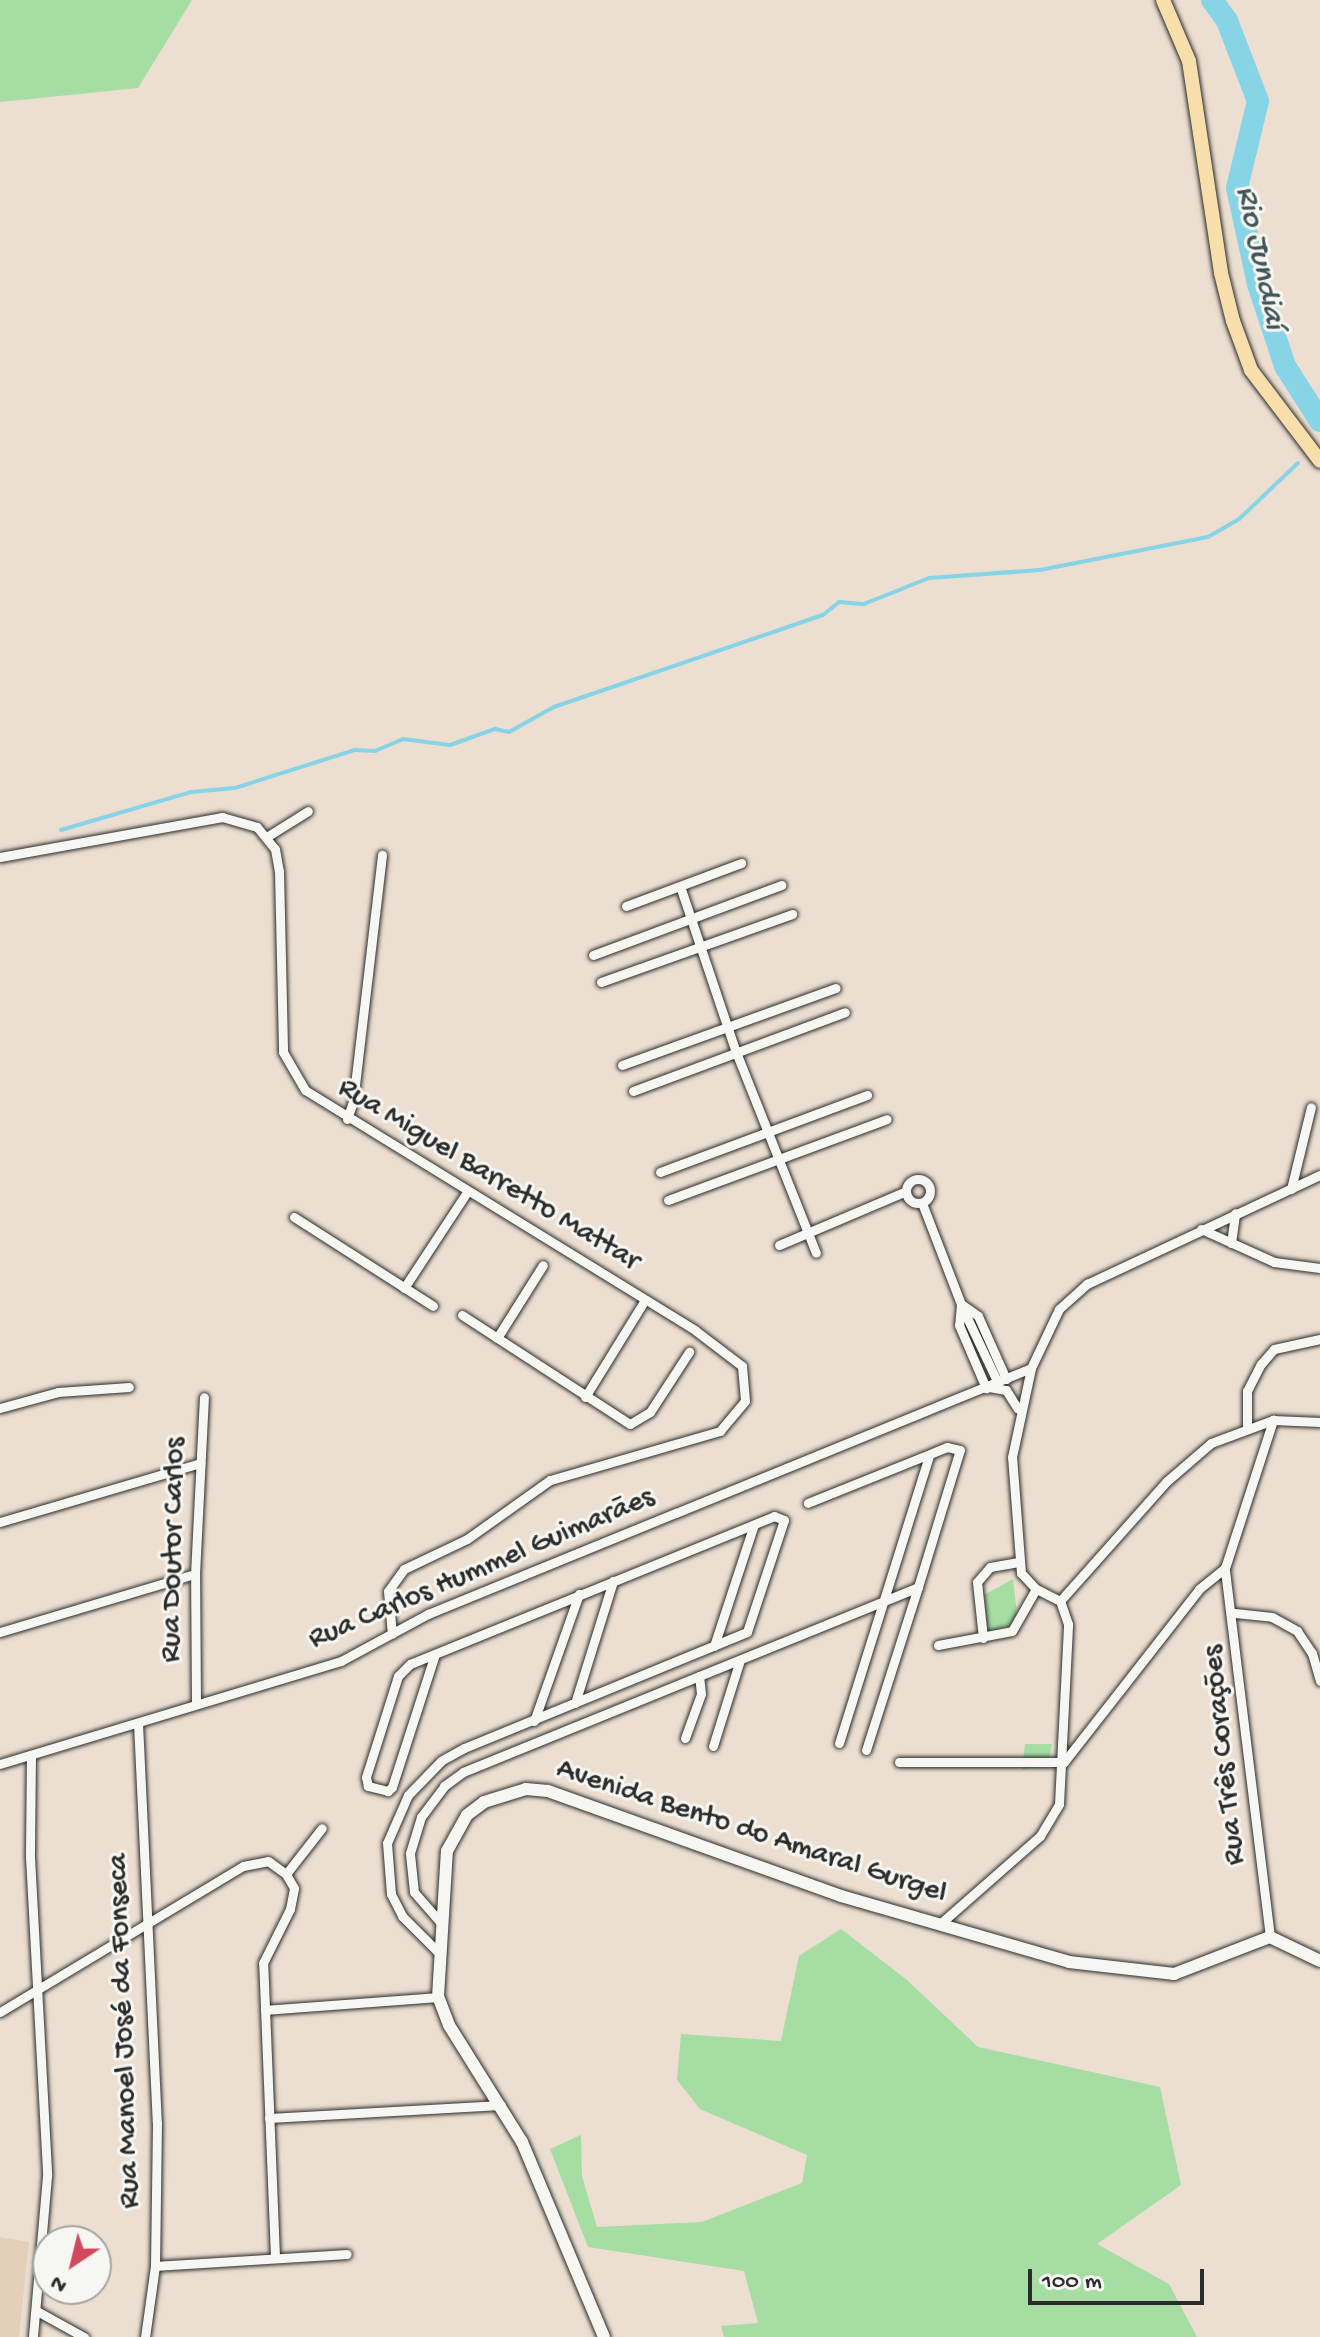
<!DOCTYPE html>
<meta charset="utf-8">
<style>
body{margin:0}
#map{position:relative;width:1320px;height:2337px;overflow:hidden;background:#ecdfd1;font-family:"Gochi Hand",sans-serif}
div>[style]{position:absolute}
.built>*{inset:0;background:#e4cfba}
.green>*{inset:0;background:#a5dda2}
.stream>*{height:4px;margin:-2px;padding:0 2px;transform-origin:2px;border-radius:2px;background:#86d4e5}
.river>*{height:22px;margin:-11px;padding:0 11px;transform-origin:11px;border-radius:11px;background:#86d4e5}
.roads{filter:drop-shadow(0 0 2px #2b2b2b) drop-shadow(0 0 2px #2b2b2b)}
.minor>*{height:9px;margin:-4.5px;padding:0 4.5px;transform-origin:4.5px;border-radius:4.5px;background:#f6f6f2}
.minor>.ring{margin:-4.5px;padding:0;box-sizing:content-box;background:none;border:9px solid #f6f6f2;border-radius:50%}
.tertiary>*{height:12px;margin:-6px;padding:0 6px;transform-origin:6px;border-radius:6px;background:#f6f6f2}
.primary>*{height:14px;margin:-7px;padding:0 7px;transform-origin:7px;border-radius:7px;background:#f8deab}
span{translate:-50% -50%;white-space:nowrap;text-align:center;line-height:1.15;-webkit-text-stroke:6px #f6f6f2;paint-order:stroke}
.street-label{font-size:30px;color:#2b2b2b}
.water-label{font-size:32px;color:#42555a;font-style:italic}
.north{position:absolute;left:32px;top:2225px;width:80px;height:80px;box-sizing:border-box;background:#f6f6f2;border:2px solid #a5a5a2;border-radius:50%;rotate:215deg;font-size:22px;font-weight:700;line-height:32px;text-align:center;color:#2b2b2b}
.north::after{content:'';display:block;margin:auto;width:28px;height:36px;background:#d1495b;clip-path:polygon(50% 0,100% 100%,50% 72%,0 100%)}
.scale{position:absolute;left:1028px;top:2269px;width:176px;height:36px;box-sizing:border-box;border:4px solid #2b2b2b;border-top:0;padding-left:10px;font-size:24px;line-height:28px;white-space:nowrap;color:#2b2b2b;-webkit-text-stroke:6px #f6f6f2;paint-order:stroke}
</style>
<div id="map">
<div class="built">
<i style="clip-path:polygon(0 2237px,29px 2242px,19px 2337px,0 2337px)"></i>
</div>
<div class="green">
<i style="clip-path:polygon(0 0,192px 0,138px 88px,0 102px)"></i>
<i style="clip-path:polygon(1013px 1579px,1017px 1615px,1011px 1625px,988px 1632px,984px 1595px)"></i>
<i style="clip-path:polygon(1025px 1744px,1052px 1744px,1048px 1766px,1022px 1770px)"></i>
<i style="clip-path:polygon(841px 1929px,907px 1980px,978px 2047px,1160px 2087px,1181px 2185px,1097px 2244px,1169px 2284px,1197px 2337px,724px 2337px,721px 2326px,758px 2323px,744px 2271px,588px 2247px,550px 2149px,581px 2135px,582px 2176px,597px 2227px,702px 2222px,802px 2183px,807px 2155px,700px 2109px,677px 2080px,681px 2034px,781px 2041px,799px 1956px)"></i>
</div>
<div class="stream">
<i style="left:61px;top:830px;width:135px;rotate:-16.3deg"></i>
<i style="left:191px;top:792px;width:44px;rotate:-5.2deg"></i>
<i style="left:235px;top:788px;width:126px;rotate:-17.6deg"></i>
<i style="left:355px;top:750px;width:20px;rotate:3deg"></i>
<i style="left:375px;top:751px;width:30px;rotate:-23deg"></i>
<i style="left:403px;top:739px;width:47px;rotate:7.3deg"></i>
<i style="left:450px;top:745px;width:48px;rotate:-19.6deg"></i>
<i style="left:495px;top:729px;width:14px;rotate:12deg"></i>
<i style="left:509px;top:732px;width:51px;rotate:-29.1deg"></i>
<i style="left:554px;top:707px;width:284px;rotate:-18.9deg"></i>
<i style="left:823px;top:615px;width:21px;rotate:-39deg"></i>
<i style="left:839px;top:602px;width:25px;rotate:5deg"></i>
<i style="left:864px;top:604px;width:70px;rotate:-21.8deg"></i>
<i style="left:929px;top:578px;width:111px;rotate:-4.1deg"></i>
<i style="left:1040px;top:570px;width:171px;rotate:-11.1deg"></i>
<i style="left:1208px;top:537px;width:36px;rotate:-30deg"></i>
<i style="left:1239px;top:519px;width:81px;rotate:-43.5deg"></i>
</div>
<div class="river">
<i style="left:1212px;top:0;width:26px;rotate:54deg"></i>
<i style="left:1227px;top:21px;width:86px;rotate:68.8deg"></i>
<i style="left:1258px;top:101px;width:89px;rotate:103.6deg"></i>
<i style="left:1237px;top:188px;width:98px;rotate:77.7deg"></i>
<i style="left:1258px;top:284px;width:86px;rotate:71.8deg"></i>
<i style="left:1285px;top:366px;width:65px;rotate:57.5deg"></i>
</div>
<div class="roads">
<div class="minor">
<i style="left:268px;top:836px;width:47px;rotate:-32deg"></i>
<i style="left:0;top:857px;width:226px;rotate:-10.2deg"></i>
<i style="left:222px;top:817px;width:36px;rotate:16deg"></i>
<i style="left:257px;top:827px;width:28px;rotate:51deg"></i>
<i style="left:275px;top:849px;width:22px;rotate:80deg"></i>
<i style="left:279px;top:871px;width:181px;rotate:88.7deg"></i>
<i style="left:283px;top:1052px;width:44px;rotate:59.9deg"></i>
<i style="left:305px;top:1090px;width:459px;rotate:31.6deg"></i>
<i style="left:696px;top:1331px;width:58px;rotate:37.3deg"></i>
<i style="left:742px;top:1366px;width:35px;rotate:85deg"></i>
<i style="left:745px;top:1401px;width:39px;rotate:130deg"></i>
<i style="left:720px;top:1431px;width:177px;rotate:163.9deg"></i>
<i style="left:550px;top:1480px;width:102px;rotate:144.6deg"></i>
<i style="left:467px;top:1539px;width:70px;rotate:154.5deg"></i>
<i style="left:404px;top:1569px;width:27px;rotate:126deg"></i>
<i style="left:388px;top:1591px;width:43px;rotate:84.7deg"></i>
<i style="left:680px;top:886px;width:175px;rotate:71.4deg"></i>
<i style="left:736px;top:1052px;width:216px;rotate:68.3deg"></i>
<i style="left:626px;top:906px;width:123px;rotate:-20.5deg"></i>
<i style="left:593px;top:955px;width:201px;rotate:-20.4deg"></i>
<i style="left:601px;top:982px;width:203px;rotate:-19.6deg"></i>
<i style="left:622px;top:1065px;width:227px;rotate:-19.8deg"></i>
<i style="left:633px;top:1091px;width:226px;rotate:-20.4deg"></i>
<i style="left:347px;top:1119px;width:18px;rotate:-71deg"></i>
<i style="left:353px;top:1102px;width:249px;rotate:-83.3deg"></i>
<i style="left:660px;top:1172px;width:221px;rotate:-20.4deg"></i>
<i class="ring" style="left:906px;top:1179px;width:15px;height:15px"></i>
<i style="left:1291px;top:1189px;width:84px;rotate:-76.3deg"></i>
<i style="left:668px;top:1200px;width:233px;rotate:-20.3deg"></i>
<i style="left:922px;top:1203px;width:108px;rotate:68.9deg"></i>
<i style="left:961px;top:1304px;width:21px;rotate:95deg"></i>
<i style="left:959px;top:1325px;width:69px;rotate:66.8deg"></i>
<i style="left:294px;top:1217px;width:165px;rotate:32.6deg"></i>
<i style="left:1201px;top:1229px;width:80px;rotate:24.3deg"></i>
<i style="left:1274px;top:1262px;width:46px;rotate:7.4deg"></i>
<i style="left:1231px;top:1243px;width:30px;rotate:-82deg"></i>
<i style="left:779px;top:1245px;width:138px;rotate:-23deg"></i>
<i style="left:404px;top:1288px;width:115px;rotate:-56.7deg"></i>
<i style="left:961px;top:1304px;width:21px;rotate:35deg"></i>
<i style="left:978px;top:1316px;width:69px;rotate:66deg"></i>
<i style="left:962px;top:1307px;width:84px;rotate:64.7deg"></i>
<i style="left:462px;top:1315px;width:200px;rotate:33deg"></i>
<i style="left:630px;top:1424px;width:23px;rotate:-31deg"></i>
<i style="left:650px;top:1412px;width:72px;rotate:-57deg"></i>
<i style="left:497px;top:1338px;width:86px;rotate:-57.8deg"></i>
<i style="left:989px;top:1387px;width:17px;rotate:10deg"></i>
<i style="left:1006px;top:1390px;width:22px;rotate:58deg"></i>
<i style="left:585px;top:1397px;width:114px;rotate:-58.3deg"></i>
<i style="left:0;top:1408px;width:60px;rotate:-15.4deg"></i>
<i style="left:58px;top:1392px;width:71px;rotate:-4deg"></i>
<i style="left:1247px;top:1426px;width:35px;rotate:-90deg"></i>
<i style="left:1247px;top:1391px;width:30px;rotate:-63deg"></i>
<i style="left:1261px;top:1364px;width:20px;rotate:-49deg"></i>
<i style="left:1274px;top:1349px;width:47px;rotate:-12.3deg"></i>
<i style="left:0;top:1522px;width:209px;rotate:-16.4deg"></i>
<i style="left:1060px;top:1601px;width:27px;rotate:-153deg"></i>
<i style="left:1036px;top:1589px;width:22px;rotate:-133deg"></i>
<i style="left:1021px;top:1573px;width:116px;rotate:-94.4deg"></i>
<i style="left:1012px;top:1457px;width:91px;rotate:-77.9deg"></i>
<i style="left:1031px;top:1368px;width:65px;rotate:-64.6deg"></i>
<i style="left:1059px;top:1309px;width:38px;rotate:-42deg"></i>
<i style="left:1087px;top:1284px;width:257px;rotate:-25.1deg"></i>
<i style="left:1060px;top:1601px;width:161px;rotate:-48.3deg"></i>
<i style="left:1167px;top:1481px;width:58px;rotate:-40.8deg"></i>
<i style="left:1211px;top:1443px;width:66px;rotate:-20.4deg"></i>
<i style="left:1273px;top:1420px;width:47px;rotate:2.4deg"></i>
<i style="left:1235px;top:1613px;width:37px;rotate:6deg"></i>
<i style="left:1272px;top:1617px;width:29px;rotate:29deg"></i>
<i style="left:1297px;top:1631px;width:27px;rotate:56deg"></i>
<i style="left:1312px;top:1653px;width:29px;rotate:74deg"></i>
<i style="left:0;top:1632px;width:203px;rotate:-16.6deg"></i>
<i style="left:983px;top:1638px;width:56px;rotate:-96.1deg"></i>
<i style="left:977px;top:1582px;width:20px;rotate:-49deg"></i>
<i style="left:990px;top:1567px;width:29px;rotate:-10deg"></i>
<i style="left:938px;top:1645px;width:75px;rotate:-10.7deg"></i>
<i style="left:1012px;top:1631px;width:48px;rotate:-60.3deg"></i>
<i style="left:714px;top:1646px;width:128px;rotate:-71.8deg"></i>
<i style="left:435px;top:1654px;width:140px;rotate:107.9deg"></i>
<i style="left:392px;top:1787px;width:6px;rotate:135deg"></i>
<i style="left:388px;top:1791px;width:21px;rotate:-166deg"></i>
<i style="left:368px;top:1786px;width:9px;rotate:-103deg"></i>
<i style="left:366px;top:1777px;width:106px;rotate:-72.4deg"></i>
<i style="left:398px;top:1676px;width:17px;rotate:-45deg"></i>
<i style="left:410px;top:1664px;width:393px;rotate:-22.1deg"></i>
<i style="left:774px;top:1516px;width:11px;rotate:22deg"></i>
<i style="left:784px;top:1520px;width:118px;rotate:108.3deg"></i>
<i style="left:747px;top:1632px;width:306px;rotate:157.7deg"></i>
<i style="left:464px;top:1748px;width:26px;rotate:151deg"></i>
<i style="left:441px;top:1761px;width:47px;rotate:134.1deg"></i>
<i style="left:408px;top:1795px;width:52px;rotate:113.6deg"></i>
<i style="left:387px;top:1843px;width:51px;rotate:85.5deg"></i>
<i style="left:391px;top:1894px;width:25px;rotate:63deg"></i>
<i style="left:402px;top:1916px;width:52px;rotate:45deg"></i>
<i style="left:575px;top:1703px;width:128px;rotate:-72.7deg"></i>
<i style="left:196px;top:1704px;width:130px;rotate:-90.4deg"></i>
<i style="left:195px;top:1574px;width:177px;rotate:-87.1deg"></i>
<i style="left:534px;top:1721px;width:135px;rotate:-70.5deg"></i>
<i style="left:138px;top:1723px;width:400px;rotate:87.3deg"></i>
<i style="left:157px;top:2123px;width:143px;rotate:90.8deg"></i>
<i style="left:155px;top:2266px;width:72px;rotate:98deg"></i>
<i style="left:685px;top:1738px;width:47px;rotate:-70deg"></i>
<i style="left:701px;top:1694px;width:18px;rotate:-96deg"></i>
<i style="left:839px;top:1743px;width:302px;rotate:-72.6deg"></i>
<i style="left:713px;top:1746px;width:90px;rotate:-72.6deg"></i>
<i style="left:866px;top:1750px;width:171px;rotate:-72.3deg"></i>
<i style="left:31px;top:1755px;width:102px;rotate:90.6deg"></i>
<i style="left:30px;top:1857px;width:319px;rotate:86.9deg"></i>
<i style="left:47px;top:2176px;width:162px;rotate:95deg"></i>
<i style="left:899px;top:1762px;width:165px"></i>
<i style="left:1064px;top:1762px;width:219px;rotate:-52deg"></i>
<i style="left:1199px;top:1589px;width:33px;rotate:-39deg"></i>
<i style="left:0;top:1764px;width:356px;rotate:-16.8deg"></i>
<i style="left:341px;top:1661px;width:99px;rotate:-28.4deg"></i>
<i style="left:428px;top:1614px;width:651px;rotate:-22.19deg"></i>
<i style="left:441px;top:1923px;width:41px;rotate:-131.1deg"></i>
<i style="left:414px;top:1892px;width:39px;rotate:-96deg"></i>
<i style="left:410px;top:1853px;width:38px;rotate:-73deg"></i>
<i style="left:421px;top:1817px;width:39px;rotate:-53deg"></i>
<i style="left:444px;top:1786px;width:24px;rotate:-36deg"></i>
<i style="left:463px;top:1772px;width:491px;rotate:-22.1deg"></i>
<i style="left:918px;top:1587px;width:143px;rotate:-73deg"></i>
<i style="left:960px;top:1450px;width:13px;rotate:-167deg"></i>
<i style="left:947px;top:1447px;width:150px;rotate:158.1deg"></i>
<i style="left:941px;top:1923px;width:132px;rotate:-41.3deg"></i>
<i style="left:1040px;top:1836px;width:37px;rotate:-59deg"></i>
<i style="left:1059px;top:1804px;width:180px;rotate:-87.1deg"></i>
<i style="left:1068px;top:1624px;width:24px;rotate:-109deg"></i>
<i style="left:1270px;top:1937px;width:372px;rotate:-97deg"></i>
<i style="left:1225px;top:1568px;width:156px;rotate:-72deg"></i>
<i style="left:265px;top:2010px;width:173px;rotate:-4.3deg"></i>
<i style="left:0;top:2012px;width:283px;rotate:-31deg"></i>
<i style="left:243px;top:1866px;width:25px;rotate:-11deg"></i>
<i style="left:268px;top:1861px;width:22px;rotate:36deg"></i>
<i style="left:286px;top:1874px;width:58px;rotate:-52deg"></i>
<i style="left:269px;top:2118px;width:232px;rotate:-3.2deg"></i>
<i style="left:275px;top:2257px;width:294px;rotate:-92.3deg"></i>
<i style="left:263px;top:1963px;width:60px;rotate:-63.4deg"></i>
<i style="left:290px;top:1909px;width:21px;rotate:-79deg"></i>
<i style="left:294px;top:1888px;width:16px;rotate:-120deg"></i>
<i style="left:155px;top:2266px;width:192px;rotate:-3.6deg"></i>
<i style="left:37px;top:2311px;width:54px;rotate:29deg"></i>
</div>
<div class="tertiary">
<i style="left:604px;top:2337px;width:212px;rotate:-112.8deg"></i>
<i style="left:522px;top:2142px;width:138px;rotate:-122deg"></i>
<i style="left:449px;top:2025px;width:30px;rotate:-111deg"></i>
<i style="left:438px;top:1997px;width:146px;rotate:-86.5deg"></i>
<i style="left:447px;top:1851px;width:41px;rotate:-60.9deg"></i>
<i style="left:467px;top:1815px;width:21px;rotate:-37deg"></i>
<i style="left:484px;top:1802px;width:44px;rotate:-17.2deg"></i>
<i style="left:526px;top:1789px;width:22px;rotate:5deg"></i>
<i style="left:548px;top:1791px;width:311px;rotate:19.7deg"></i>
<i style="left:841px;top:1896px;width:237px;rotate:16.1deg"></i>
<i style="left:1069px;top:1962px;width:106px;rotate:6.5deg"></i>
<i style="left:1174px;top:1974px;width:103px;rotate:-21.1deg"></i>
<i style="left:1270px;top:1937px;width:55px;rotate:25.6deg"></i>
</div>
<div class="primary">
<i style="left:1163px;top:0;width:66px;rotate:66.9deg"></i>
<i style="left:1189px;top:61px;width:214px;rotate:81.4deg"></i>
<i style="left:1221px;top:273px;width:49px;rotate:76deg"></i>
<i style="left:1233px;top:321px;width:52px;rotate:69.8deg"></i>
<i style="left:1251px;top:370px;width:114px;rotate:52.8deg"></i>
</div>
</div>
<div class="street-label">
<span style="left:488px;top:1176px;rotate:31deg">Rua Miguel Barretto Mattar</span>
<span style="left:175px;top:1550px;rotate:-89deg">Rua Doutor Carlos</span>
<span style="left:482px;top:1570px;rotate:-23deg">Rua Carlos Hummel Guimarães</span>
<span style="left:1226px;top:1755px;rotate:-96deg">Rua Três Corações</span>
<span style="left:751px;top:1833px;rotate:18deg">Avenida Bento do Amaral Gurgel</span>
<span style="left:126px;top:2031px;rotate:-92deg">Rua Manoel José da Fonseca</span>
</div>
<div class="water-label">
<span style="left:1259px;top:258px;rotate:78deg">Rio Jundiaí</span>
</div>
<div class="north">N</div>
<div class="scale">100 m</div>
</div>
